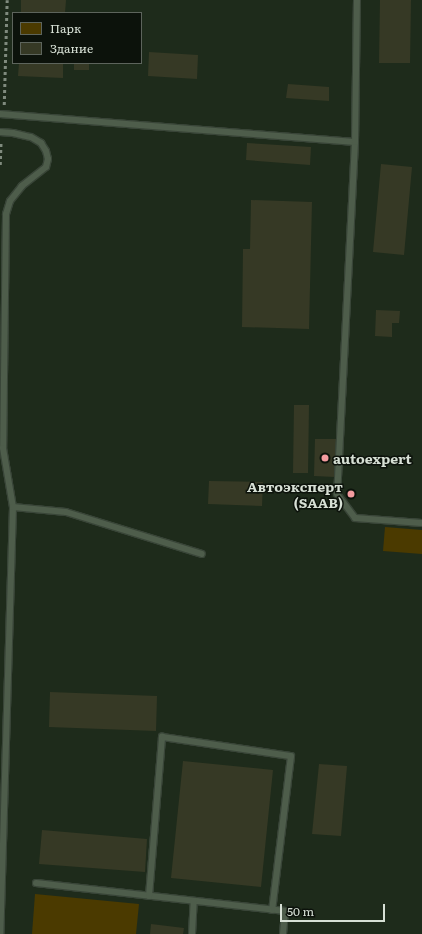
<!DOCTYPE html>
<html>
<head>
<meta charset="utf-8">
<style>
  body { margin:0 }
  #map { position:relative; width:422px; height:934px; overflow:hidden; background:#1e2b1b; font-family:Literata,serif }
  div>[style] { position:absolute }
  .green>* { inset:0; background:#4b3a00 }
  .building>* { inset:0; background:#363925 }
  .path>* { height:2.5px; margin-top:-1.25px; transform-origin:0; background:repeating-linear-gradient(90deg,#808b7e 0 3px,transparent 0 6px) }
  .roads { filter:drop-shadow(1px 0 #394538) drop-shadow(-1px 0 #394538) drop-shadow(0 1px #394538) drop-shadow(0 -1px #394538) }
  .lane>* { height:6px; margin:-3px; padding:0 3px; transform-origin:3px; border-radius:3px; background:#4e5d4b }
  .dots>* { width:11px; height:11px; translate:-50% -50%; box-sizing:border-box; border:2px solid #0c120b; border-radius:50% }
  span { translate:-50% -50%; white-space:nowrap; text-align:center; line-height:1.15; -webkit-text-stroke:3px #0c120b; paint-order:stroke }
  .poi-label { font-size:14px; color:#d7e0d5; font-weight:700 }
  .left { translate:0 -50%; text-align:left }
  .right { translate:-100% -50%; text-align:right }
  .legend { position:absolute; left:12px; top:12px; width:130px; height:52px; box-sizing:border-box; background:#0c120b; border:1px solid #5d645c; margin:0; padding:5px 7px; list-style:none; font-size:12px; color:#d7e0d5 }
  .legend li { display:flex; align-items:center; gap:8px; height:20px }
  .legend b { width:20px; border:1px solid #5d645c }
  .scale { position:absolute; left:280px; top:904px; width:105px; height:18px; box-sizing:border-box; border:2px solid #d7e0d5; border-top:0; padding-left:5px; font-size:12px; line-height:14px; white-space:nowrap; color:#d7e0d5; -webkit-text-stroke:3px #0c120b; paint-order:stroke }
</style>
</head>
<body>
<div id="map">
  <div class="green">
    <i style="clip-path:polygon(385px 527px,422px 530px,422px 554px,383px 551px)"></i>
    <i style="clip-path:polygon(35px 894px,139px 904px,136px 934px,32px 934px)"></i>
  </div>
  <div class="building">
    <i style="clip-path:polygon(21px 0,66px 0,65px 13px,21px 13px)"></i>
    <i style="clip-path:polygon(380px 0,411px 0,410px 63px,379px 63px)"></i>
    <i style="clip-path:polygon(149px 52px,198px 55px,197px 79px,148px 76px)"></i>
    <i style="clip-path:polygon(19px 63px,63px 63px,63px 78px,18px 76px)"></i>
    <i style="clip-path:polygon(74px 63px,89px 63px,89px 70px,74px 70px)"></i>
    <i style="clip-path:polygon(288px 84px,329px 87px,329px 101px,286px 98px)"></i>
    <i style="clip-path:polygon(247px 143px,311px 147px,310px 165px,246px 160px)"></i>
    <i style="clip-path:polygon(381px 164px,412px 167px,404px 255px,373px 252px)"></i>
    <i style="clip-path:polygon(251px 200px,312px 202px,309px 329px,242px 327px,243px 249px,250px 249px)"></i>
    <i style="clip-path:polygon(376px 310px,400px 311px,399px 323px,392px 323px,392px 337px,375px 336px)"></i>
    <i style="clip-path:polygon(294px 405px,309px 405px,308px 473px,293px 473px)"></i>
    <i style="clip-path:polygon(315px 439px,336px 439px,335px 477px,314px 476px)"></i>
    <i style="clip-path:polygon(209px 481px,263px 482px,262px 506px,208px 504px)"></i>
    <i style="clip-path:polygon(50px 692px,157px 696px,156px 731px,49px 727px)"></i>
    <i style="clip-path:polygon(183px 761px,273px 770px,261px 887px,171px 878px)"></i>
    <i style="clip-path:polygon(319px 764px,347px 766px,341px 836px,312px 834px)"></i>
    <i style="clip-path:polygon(42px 830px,147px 839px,145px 872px,39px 864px)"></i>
    <i style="clip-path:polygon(151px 924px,184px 928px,183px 934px,150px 934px)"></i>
  </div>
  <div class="path">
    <i style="left:4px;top:105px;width:105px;rotate:-88.4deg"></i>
    <i style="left:0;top:165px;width:23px;rotate:-88deg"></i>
  </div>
  <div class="roads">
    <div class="lane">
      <i style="left:0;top:114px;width:356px;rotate:4.5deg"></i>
      <i style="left:355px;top:142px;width:352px;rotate:92.9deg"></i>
      <i style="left:337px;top:494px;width:30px;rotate:53deg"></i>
      <i style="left:355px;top:518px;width:67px;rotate:4.3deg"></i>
      <i style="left:0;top:132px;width:13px;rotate:4deg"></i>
      <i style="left:13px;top:133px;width:18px;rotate:13deg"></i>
      <i style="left:31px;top:137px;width:12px;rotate:31deg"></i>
      <i style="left:41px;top:143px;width:9px;rotate:58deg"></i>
      <i style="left:46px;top:151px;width:8px;rotate:76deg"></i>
      <i style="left:48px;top:159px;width:8px;rotate:104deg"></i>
      <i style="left:46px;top:167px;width:31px;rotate:142deg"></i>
      <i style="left:22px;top:186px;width:19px;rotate:129deg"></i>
      <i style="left:10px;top:201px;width:14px;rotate:107deg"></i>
      <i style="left:6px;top:214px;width:234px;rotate:90.7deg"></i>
      <i style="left:3px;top:448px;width:60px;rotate:80.4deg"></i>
      <i style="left:13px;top:507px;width:427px;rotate:91.7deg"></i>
      <i style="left:355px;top:142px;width:142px;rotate:-89.2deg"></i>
      <i style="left:13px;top:507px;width:53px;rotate:5.4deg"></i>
      <i style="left:66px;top:512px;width:142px;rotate:17.2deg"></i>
      <i style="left:36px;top:883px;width:251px;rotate:6.4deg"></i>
      <i style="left:285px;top:911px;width:23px;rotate:95deg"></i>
      <i style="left:149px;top:896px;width:160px;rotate:-85.3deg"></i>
      <i style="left:162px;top:737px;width:130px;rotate:8.4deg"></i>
      <i style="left:291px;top:756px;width:155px;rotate:97deg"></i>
      <i style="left:192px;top:934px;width:33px;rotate:-87deg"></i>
    </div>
  </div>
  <div class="dots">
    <i style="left:325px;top:458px;background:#f49b9f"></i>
    <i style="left:351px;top:494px;background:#f49b9f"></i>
  </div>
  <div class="poi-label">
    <span class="left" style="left:333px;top:458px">autoexpert</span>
    <span class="right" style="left:343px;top:494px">Автоэксперт<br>(SAAB)</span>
  </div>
  <ul class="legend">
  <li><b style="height:11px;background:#4b3a00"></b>Парк</li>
  <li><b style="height:11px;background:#363925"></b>Здание</li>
  </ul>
  <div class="scale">50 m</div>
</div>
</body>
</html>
